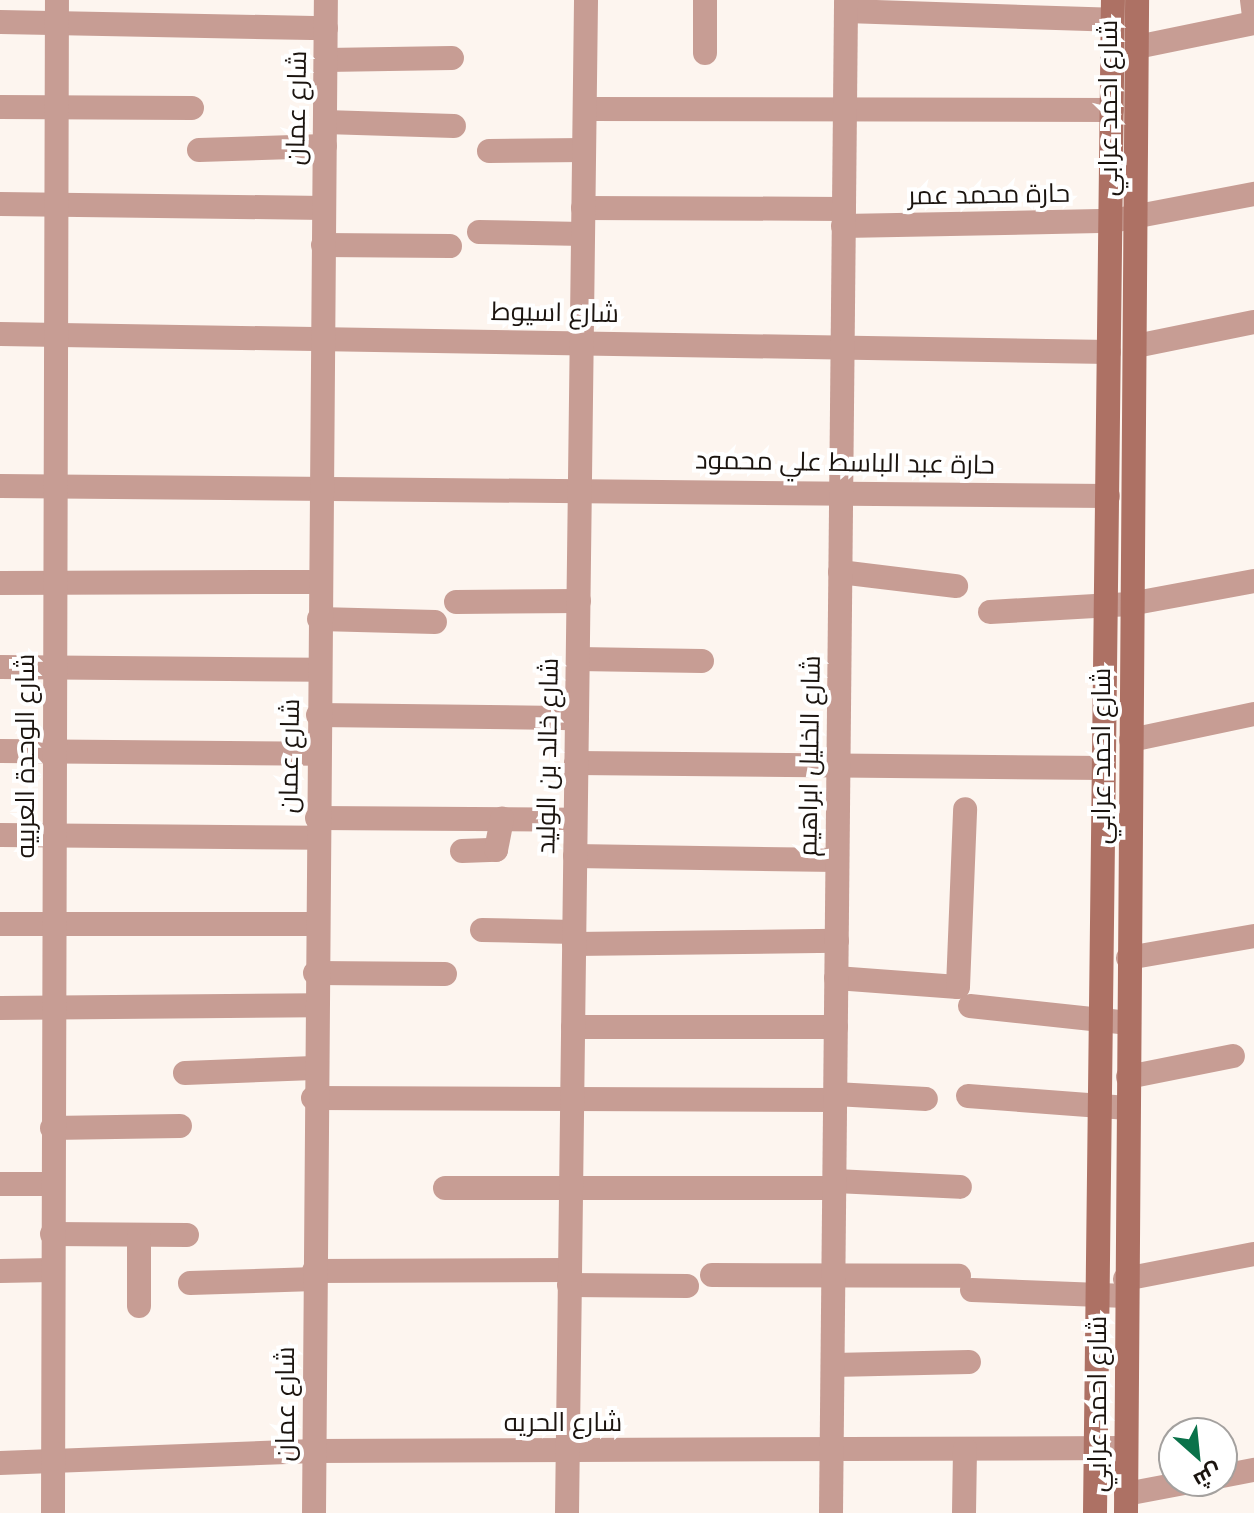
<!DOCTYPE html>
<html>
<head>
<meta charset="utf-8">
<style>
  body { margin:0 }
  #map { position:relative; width:1254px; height:1513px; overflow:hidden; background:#fdf5ef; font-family:Raleway,Cairo,sans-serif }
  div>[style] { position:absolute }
  .street>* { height:24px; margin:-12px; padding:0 12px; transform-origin:12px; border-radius:12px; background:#c79d94 }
  .secondary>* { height:24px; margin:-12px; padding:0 12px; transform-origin:12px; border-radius:12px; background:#ad7164 }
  span { translate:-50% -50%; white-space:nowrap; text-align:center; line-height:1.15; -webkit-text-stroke:8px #fff; paint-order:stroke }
  .street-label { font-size:26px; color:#1b140f }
  .north { position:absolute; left:1158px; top:1417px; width:80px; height:80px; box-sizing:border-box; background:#fff; border:2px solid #a4a19f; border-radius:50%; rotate:153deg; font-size:22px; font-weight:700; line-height:32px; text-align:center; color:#1b140f }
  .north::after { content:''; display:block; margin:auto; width:28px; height:36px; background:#0a724a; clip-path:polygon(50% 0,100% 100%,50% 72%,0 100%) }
</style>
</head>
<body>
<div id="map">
  <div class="street">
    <i style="left:705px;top:0;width:53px;rotate:90deg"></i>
    <i style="left:1252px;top:0;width:17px;rotate:83deg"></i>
    <i style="left:846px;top:11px;width:266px;rotate:1.9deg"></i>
    <i style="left:0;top:22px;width:326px;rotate:1.1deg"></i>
    <i style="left:1137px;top:47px;width:119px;rotate:-11.6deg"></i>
    <i style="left:326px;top:60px;width:126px;rotate:-0.9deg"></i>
    <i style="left:0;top:107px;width:192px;rotate:0.3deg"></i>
    <i style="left:585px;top:109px;width:527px;rotate:0.11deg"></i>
    <i style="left:325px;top:122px;width:129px;rotate:1.8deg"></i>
    <i style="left:199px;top:150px;width:126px;rotate:-1.8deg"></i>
    <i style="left:489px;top:151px;width:95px;rotate:-0.6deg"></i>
    <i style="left:0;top:204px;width:324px;rotate:0.7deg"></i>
    <i style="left:583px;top:208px;width:261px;rotate:0.2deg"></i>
    <i style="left:843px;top:226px;width:269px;rotate:-1.1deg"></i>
    <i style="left:1112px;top:221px;width:145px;rotate:-10.8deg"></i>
    <i style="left:479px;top:232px;width:104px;rotate:1.1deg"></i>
    <i style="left:323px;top:245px;width:127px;rotate:0.5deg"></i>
    <i style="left:0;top:334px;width:1109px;rotate:0.93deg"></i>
    <i style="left:1136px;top:346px;width:120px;rotate:-11.5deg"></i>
    <i style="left:0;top:486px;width:1108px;rotate:0.52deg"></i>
    <i style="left:840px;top:572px;width:117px;rotate:6.9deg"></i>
    <i style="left:0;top:583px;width:319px;rotate:-0.2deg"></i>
    <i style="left:456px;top:602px;width:123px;rotate:-0.5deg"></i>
    <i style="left:990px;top:612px;width:140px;rotate:-3.3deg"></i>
    <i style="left:1130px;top:604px;width:126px;rotate:-10.5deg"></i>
    <i style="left:319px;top:619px;width:116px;rotate:1.5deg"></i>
    <i style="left:578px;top:659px;width:124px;rotate:0.9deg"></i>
    <i style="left:0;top:667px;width:319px;rotate:0.5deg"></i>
    <i style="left:318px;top:715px;width:259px;rotate:0.7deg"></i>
    <i style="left:1131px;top:740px;width:126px;rotate:-11.9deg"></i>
    <i style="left:0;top:751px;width:317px;rotate:0.5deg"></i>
    <i style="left:576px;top:763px;width:528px;rotate:0.54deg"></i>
    <i style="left:317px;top:818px;width:258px;rotate:0.4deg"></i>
    <i style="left:0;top:835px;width:317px;rotate:0.5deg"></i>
    <i style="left:462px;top:851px;width:34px;rotate:-2deg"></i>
    <i style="left:496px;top:850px;width:32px;rotate:-79deg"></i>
    <i style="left:575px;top:856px;width:262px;rotate:0.9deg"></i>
    <i style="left:0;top:924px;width:316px"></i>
    <i style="left:482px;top:930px;width:92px;rotate:1.2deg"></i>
    <i style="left:574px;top:944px;width:263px;rotate:-0.7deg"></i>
    <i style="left:1128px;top:958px;width:128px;rotate:-9.9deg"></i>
    <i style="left:315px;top:973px;width:130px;rotate:0.4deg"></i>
    <i style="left:836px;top:978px;width:122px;rotate:4.2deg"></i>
    <i style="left:958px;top:987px;width:178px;rotate:-87.7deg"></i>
    <i style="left:970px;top:1006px;width:160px;rotate:6.1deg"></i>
    <i style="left:0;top:1008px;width:315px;rotate:-0.5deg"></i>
    <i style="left:573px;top:1027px;width:263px"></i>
    <i style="left:185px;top:1073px;width:129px;rotate:-2.2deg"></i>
    <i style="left:1128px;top:1077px;width:107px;rotate:-11.3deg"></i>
    <i style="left:835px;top:1094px;width:91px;rotate:3.1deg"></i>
    <i style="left:968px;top:1096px;width:160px;rotate:4.3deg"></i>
    <i style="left:313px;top:1098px;width:522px;rotate:0.22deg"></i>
    <i style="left:52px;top:1128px;width:128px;rotate:-0.9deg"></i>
    <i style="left:835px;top:1181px;width:125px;rotate:2.7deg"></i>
    <i style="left:0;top:1184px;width:52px"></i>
    <i style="left:445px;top:1188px;width:389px"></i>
    <i style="left:52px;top:1234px;width:135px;rotate:0.4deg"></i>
    <i style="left:0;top:1271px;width:52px;rotate:-1.1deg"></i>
    <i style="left:314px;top:1271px;width:255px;rotate:-0.2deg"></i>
    <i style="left:712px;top:1275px;width:247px;rotate:0.2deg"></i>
    <i style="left:1125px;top:1279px;width:131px;rotate:-11deg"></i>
    <i style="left:190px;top:1283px;width:125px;rotate:-1.8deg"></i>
    <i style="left:569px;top:1285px;width:118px;rotate:0.5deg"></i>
    <i style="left:972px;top:1290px;width:154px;rotate:2.2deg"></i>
    <i style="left:139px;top:1306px;width:71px;rotate:-90deg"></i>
    <i style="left:833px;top:1365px;width:136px;rotate:-1.3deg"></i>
    <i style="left:0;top:1463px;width:314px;rotate:-2.2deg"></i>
    <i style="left:314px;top:1451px;width:811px;rotate:-0.21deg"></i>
    <i style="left:1222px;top:1476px;width:33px;rotate:-11deg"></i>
    <i style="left:1126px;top:1494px;width:70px;rotate:-10.7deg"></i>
    <i style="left:53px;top:1513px;width:1513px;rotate:-89.85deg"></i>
    <i style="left:314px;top:1513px;width:1513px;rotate:-89.55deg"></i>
    <i style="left:567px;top:1513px;width:1513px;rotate:-89.28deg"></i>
    <i style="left:831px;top:1513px;width:1513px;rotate:-89.43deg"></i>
    <i style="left:964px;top:1513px;width:64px;rotate:-89.1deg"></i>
  </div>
  <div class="secondary">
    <i style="left:1095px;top:1513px;width:1513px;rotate:-89.32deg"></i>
    <i style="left:1126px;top:1513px;width:1513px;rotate:-89.58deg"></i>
  </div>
  <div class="street-label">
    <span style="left:297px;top:108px;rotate:-89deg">شارع عمان</span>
    <span style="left:1109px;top:108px;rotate:-90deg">شارع احمد عرابي</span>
    <span style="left:989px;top:195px;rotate:-1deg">حارة محمد عمر</span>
    <span style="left:555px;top:313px;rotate:1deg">شارع اسيوط</span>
    <span style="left:845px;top:463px;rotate:1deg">حارة عبد الباسط علي محمود</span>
    <span style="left:26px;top:756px;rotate:-90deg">شارع الوحدة العربيه</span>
    <span style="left:290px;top:756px;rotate:-89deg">شارع عمان</span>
    <span style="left:548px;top:756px;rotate:-89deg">شارع خالد بن الوليد</span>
    <span style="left:810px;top:756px;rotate:-89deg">شارع الخليل ابراهيم</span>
    <span style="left:1102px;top:756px;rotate:-90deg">شارع احمد عرابي</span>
    <span style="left:286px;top:1404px;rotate:-90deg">شارع عمان</span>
    <span style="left:1098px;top:1404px;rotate:-90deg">شارع احمد عرابي</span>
    <span style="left:563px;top:1423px">شارع الحريه</span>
  </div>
  <div class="north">ش</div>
</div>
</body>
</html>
